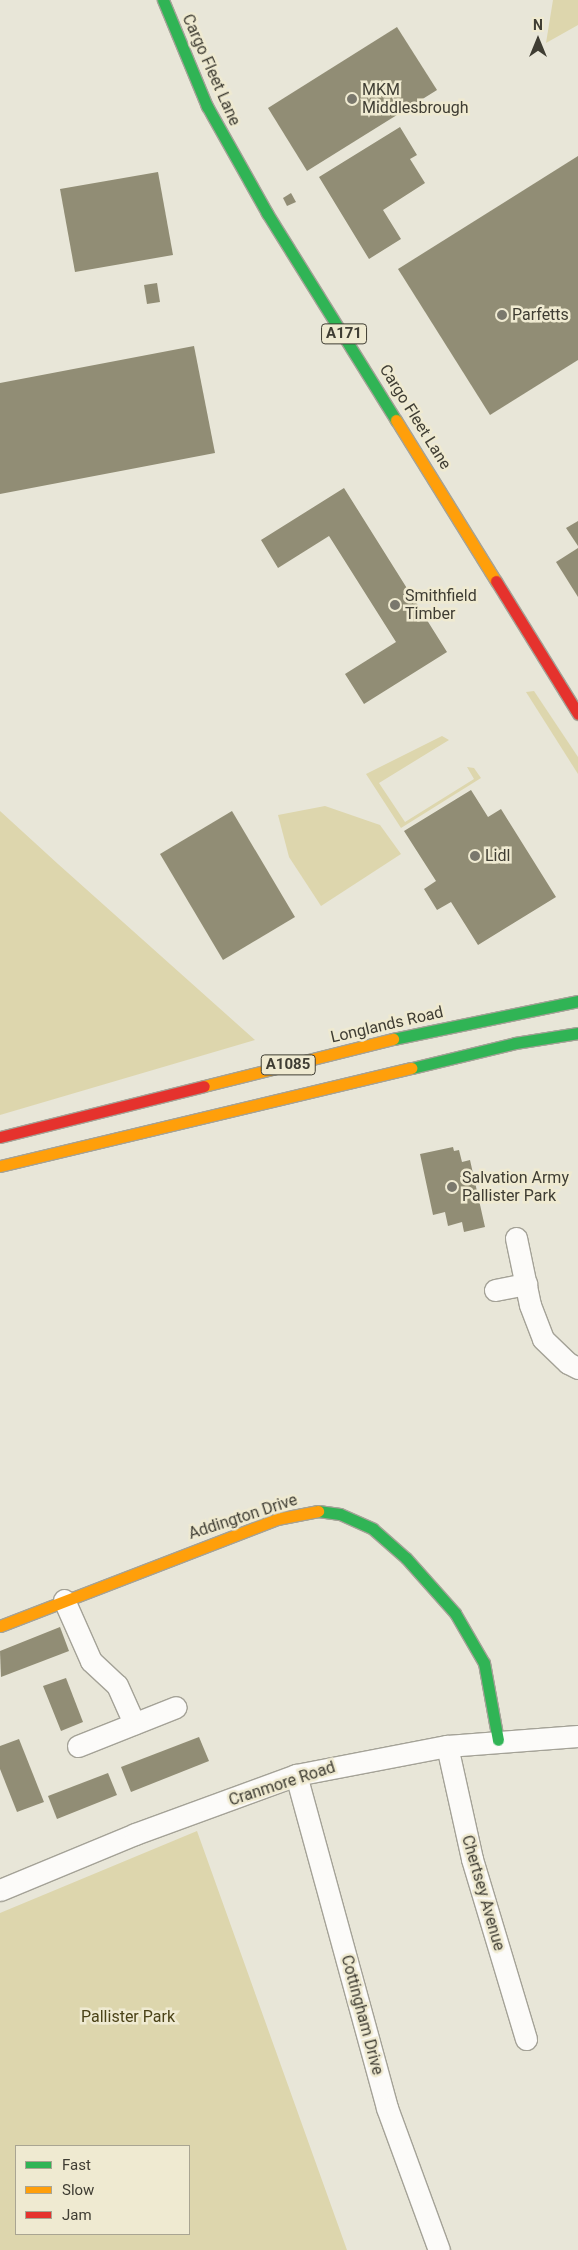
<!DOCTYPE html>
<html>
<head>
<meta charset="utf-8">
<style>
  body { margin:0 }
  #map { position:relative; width:578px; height:2250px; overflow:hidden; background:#e8e6d8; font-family:Roboto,sans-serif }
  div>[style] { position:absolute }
  .green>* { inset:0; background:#ddd6ad }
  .building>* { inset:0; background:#918d75 }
  .roads { filter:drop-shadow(1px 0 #a4a297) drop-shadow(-1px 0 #a4a297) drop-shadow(0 1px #a4a297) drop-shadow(0 -1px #a4a297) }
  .street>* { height:21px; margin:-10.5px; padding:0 10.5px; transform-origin:10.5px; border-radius:10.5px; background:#fcfbf9 }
  .fast>* { height:11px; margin:-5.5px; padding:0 5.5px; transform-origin:5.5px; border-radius:5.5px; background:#30b455 }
  .slow>* { height:11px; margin:-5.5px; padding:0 5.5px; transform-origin:5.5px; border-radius:5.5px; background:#ff9f0a }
  .jam>* { height:11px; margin:-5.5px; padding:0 5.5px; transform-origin:5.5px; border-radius:5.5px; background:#e5322d }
  .dots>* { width:14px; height:14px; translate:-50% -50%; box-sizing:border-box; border:2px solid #efead1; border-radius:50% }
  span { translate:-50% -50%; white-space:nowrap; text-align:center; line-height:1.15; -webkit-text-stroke:5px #efead1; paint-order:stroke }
  .shield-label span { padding:1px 4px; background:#efead1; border:1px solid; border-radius:4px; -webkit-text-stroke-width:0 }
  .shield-label { font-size:15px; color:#3f3d33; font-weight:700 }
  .street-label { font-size:16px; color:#3f3d33 }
  .poi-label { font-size:16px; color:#3f3d33 }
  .left { translate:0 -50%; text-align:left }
  .park-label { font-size:16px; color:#4b4318 }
  .legend { position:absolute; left:15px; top:2145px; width:175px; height:90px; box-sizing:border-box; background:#efead1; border:1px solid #a9a592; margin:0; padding:6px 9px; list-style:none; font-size:15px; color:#3f3d33 }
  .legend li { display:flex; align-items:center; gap:10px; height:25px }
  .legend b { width:25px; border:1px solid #a9a592 }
  .north { position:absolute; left:513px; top:15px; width:50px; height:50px; -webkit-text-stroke:4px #efead1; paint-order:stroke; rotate:0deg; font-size:14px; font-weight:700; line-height:20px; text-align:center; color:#3f3d33 }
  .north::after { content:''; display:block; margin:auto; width:18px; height:22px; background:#3f3d33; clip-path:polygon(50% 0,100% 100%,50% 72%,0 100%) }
</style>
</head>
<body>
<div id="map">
  <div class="green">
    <i style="clip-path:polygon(553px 0,578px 0,578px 25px,546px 43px)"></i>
    <i style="clip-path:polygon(534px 691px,578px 757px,578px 774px,526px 692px)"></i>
    <i style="clip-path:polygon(442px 736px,449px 740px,379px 783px,405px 822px,474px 779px,467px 767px,474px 768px,481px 778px,401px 828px,366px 774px)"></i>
    <i style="clip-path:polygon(325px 806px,380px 825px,401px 854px,321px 906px,289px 857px,278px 815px)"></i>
    <i style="clip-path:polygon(0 811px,58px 864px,255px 1040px,0 1115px)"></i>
    <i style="clip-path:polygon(evenodd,197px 1831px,347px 2250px,0 2250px,0 1913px,197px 1831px,16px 2146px,189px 2146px,189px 2234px,16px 2234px,16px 2146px)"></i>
  </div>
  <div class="building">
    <i style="clip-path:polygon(397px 27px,437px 90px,307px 171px,268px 108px)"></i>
    <i style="clip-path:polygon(400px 127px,417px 155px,410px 159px,425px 183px,383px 210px,401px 239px,369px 259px,319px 177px)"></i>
    <i style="clip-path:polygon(578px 156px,578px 360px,490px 415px,398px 269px)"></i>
    <i style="clip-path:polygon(158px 172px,173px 255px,75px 272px,60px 189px)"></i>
    <i style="clip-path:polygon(291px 193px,296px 202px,287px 206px,283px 198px)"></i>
    <i style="clip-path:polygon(157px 283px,160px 302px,147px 304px,144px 285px)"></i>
    <i style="clip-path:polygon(194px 346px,215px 453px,0 494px,0 383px)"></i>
    <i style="clip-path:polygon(344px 488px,447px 652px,364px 704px,345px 674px,396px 642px,329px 536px,278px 568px,261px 540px)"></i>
    <i style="clip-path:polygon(578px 521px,578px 546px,566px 528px)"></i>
    <i style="clip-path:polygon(578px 548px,578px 597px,556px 562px)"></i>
    <i style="clip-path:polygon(471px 790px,488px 817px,501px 809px,556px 897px,478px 945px,451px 902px,437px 910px,424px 889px,436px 881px,404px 831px)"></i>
    <i style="clip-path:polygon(232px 811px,295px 917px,223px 960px,160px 854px)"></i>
    <i style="clip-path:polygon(453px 1147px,454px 1151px,459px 1150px,462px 1162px,470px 1160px,485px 1227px,464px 1232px,462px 1222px,448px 1226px,445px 1212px,433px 1215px,420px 1154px)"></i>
    <i style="clip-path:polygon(60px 1627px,69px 1651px,1px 1677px,0 1651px)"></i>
    <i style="clip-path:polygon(66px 1678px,83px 1722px,61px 1731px,43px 1686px)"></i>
    <i style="clip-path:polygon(199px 1737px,209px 1761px,131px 1792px,121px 1767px)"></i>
    <i style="clip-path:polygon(19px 1739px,44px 1802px,17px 1812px,0 1769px,0 1746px)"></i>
    <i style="clip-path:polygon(108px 1773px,117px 1795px,57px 1819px,48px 1796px)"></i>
  </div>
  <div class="roads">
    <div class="street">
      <i style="left:516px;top:1238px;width:68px;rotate:78.2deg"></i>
      <i style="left:530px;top:1305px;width:36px;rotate:69deg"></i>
      <i style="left:543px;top:1339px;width:35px;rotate:44deg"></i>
      <i style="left:568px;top:1363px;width:11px;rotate:27deg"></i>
      <i style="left:495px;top:1290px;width:32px;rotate:-11deg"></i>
      <i style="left:64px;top:1600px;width:67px;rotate:66.1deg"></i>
      <i style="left:91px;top:1661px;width:35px;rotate:43deg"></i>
      <i style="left:117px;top:1685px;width:42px;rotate:65.9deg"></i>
      <i style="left:78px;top:1746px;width:105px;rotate:-21.7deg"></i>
      <i style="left:447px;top:1746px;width:116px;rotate:77.5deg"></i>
      <i style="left:472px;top:1859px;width:188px;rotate:73.3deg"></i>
      <i style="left:296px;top:1775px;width:345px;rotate:74.7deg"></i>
      <i style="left:387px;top:2108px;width:151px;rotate:69.9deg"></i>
      <i style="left:0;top:1890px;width:146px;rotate:-22.5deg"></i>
      <i style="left:135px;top:1834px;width:171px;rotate:-20.1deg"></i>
      <i style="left:296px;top:1775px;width:154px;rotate:-10.9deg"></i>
      <i style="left:447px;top:1746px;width:131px;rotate:-4.4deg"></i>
    </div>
    <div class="fast">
      <i style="left:163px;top:0;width:115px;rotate:67.5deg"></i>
      <i style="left:207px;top:106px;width:123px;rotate:60.7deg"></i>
      <i style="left:267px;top:213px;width:244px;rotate:58.1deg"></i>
      <i style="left:393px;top:1039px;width:189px;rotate:-11.6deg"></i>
      <i style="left:412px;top:1068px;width:106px;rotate:-13.6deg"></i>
      <i style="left:515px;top:1043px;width:64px;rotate:-9deg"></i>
      <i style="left:318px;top:1511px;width:22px;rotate:8deg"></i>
      <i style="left:340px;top:1514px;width:36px;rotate:24deg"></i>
      <i style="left:373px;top:1529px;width:44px;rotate:41.3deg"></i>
      <i style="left:406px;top:1558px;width:74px;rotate:48.3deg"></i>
      <i style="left:455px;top:1613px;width:58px;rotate:59.9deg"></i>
      <i style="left:484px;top:1663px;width:78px;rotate:79.7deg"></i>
    </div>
    <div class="slow">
      <i style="left:396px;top:420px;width:190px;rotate:58.2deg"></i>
      <i style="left:204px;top:1086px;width:195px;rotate:-14deg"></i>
      <i style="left:0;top:1166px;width:423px;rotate:-13.4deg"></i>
      <i style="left:0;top:1626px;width:297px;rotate:-21.1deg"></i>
      <i style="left:277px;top:1519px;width:42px;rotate:-11deg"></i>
    </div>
    <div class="jam">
      <i style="left:496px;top:581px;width:156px;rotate:58.3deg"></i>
      <i style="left:0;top:1137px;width:210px;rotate:-14deg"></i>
    </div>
  </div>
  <div class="dots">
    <i style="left:352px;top:99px;background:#7a786d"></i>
    <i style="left:502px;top:315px;background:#7a786d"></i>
    <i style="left:395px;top:605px;background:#7a786d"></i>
    <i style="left:475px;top:856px;background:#7a786d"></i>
    <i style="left:452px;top:1187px;background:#7a786d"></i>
  </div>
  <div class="shield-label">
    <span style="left:344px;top:334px">A171</span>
    <span style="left:288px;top:1065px">A1085</span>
  </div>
  <div class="street-label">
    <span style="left:211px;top:70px;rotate:66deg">Cargo Fleet Lane</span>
    <span style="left:415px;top:417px;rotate:58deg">Cargo Fleet Lane</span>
    <span style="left:387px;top:1025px;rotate:-13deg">Longlands Road</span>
    <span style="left:243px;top:1517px;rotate:-18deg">Addington Drive</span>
    <span style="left:282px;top:1784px;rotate:-18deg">Cranmore Road</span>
    <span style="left:483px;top:1893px;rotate:74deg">Chertsey Avenue</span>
    <span style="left:362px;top:2015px;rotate:75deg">Cottingham Drive</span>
  </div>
  <div class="poi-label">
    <span class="left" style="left:362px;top:99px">MKM<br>Middlesbrough</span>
    <span class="left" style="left:512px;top:315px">Parfetts</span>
    <span class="left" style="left:405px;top:605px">Smithfield<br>Timber</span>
    <span class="left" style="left:485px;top:856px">Lidl</span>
    <span class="left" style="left:462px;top:1187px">Salvation Army<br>Pallister Park</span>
  </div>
  <div class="park-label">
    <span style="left:128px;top:2017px">Pallister Park</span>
  </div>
  <ul class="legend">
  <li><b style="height:6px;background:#30b455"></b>Fast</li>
  <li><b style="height:6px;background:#ff9f0a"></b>Slow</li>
  <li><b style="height:6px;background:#e5322d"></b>Jam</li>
  </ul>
  <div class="north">N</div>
</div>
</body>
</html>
